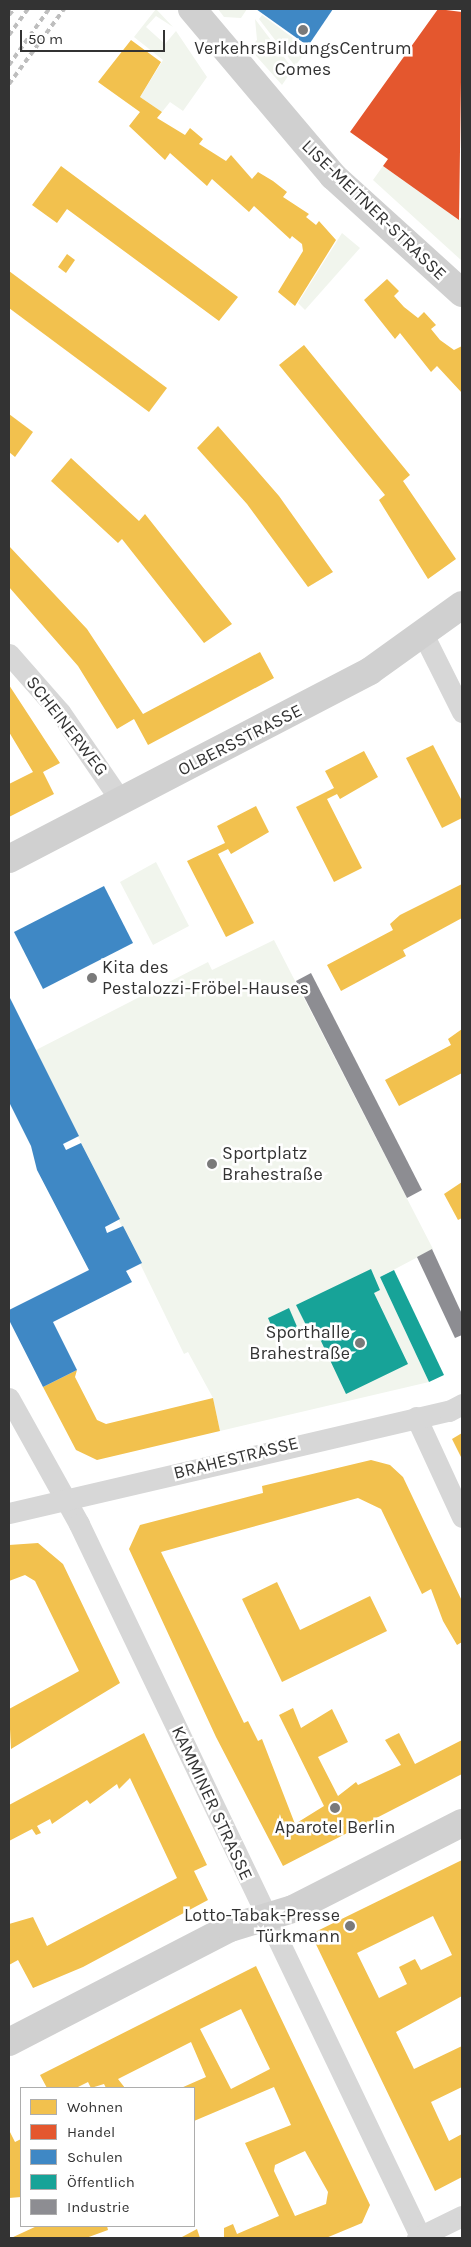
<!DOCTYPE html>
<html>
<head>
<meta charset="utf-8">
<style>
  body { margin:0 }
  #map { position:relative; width:471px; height:2247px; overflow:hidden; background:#fff; font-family:Karla,sans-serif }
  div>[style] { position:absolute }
  .green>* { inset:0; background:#f1f5ed }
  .homes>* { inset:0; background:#f2c14e }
  .shops>* { inset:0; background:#e4572e }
  .schools>* { inset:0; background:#3f88c5 }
  .public>* { inset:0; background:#17a398 }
  .industry>* { inset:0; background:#8d8d92 }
  .street>* { height:21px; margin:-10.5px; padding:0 10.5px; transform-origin:10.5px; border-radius:10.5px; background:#d7d7d7 }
  .secondary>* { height:28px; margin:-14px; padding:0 14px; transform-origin:14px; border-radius:14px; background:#d0d0d0 }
  .rail>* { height:4px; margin-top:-2px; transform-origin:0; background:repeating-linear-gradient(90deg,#bebebe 0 5px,transparent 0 9px) }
  .dots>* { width:14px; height:14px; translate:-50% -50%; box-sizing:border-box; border:2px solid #fff; border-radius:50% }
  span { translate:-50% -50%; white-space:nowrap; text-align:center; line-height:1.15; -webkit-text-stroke:5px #fff; paint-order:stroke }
  .poi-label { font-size:18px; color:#333 }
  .left { translate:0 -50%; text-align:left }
  .right { translate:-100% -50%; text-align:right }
  .street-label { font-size:18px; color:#333 }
  .frame { position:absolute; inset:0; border:10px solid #333; pointer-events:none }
  .legend { position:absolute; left:20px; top:2087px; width:175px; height:140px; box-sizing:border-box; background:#fff; border:1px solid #adadad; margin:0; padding:6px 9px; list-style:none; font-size:15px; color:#333 }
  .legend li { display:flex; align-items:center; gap:10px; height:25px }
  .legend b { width:25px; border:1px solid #adadad }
  .scale { position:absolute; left:20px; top:30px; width:145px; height:22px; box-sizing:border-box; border:2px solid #333; border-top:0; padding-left:6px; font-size:15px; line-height:18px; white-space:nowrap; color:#333; -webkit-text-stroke:4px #fff; paint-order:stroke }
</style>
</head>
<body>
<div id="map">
  <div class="green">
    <i style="clip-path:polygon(156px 9px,173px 27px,156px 16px,146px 27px,165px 44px,176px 31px,207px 77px,183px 111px,170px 102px,162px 112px,140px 97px,163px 60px,134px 37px)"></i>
    <i style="clip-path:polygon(218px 9px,217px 9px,247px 9px,241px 18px,224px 17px)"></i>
    <i style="clip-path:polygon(262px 15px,308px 49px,295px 66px,259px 19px)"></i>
    <i style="clip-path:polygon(255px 19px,293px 69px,282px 85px,250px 49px,257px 40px)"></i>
    <i style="clip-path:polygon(383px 166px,459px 220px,462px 216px,462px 261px,373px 180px)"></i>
    <i style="clip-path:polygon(342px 233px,360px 248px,305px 310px,298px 303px)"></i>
    <i style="clip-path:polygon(156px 862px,189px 926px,153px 945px,120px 882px)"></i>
    <i style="clip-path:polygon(274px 940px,433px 1249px,380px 1277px,429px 1382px,220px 1431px,213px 1398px,188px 1352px,184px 1354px,36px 1050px,208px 962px,212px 970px)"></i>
  </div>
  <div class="homes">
    <i style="clip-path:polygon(131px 40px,161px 62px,140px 97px,162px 112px,157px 118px,185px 135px,190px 128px,203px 139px,199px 144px,226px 161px,231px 155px,252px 179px,258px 172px,273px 181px,287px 192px,283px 197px,309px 214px,306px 217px,316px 225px,319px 221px,336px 240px,295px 306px,278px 292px,303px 251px,302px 244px,292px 236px,290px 239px,254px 206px,249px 212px,212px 179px,207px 186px,170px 153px,165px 160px,129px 126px,140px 112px,98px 82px)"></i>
    <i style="clip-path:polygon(61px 166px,238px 297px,219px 321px,67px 209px,57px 223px,32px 205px)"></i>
    <i style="clip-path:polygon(67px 254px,75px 260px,66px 273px,58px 267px)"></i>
    <i style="clip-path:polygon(9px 271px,167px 388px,149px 412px,9px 308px)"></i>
    <i style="clip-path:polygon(387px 279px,399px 291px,394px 296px,404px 307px,418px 318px,424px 312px,436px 325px,431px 329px,440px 340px,454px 350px,462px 346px,462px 393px,437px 366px,431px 372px,400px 333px,395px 339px,364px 300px)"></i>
    <i style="clip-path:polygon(304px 345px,410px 475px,403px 481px,456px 559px,428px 579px,379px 500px,385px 495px,279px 365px)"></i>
    <i style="clip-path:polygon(9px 414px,33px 432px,15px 457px,9px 452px)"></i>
    <i style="clip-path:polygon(218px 426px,279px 496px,333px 572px,308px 587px,247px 504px,197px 448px)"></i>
    <i style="clip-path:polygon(71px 458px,139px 521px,145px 514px,232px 624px,204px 643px,122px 539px,118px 543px,51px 481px)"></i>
    <i style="clip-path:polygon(9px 546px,87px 629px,143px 714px,260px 652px,274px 678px,148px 745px,134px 719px,117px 729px,78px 666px,9px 587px)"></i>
    <i style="clip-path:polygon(9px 685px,60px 763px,43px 772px,54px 794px,9px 817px,9px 784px,33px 772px,9px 732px)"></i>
    <i style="clip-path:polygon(433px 745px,462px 801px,462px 818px,442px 828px,406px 758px)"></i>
    <i style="clip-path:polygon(364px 751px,378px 777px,340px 799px,337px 794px,327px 799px,362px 868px,334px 882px,296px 807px,334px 788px,325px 771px)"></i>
    <i style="clip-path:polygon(256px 806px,269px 832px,231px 854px,228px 849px,218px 854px,254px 923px,226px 937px,187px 861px,225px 843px,217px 826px)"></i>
    <i style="clip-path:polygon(462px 884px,462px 918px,403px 950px,406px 956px,341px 991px,327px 965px,393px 930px,390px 924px,400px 915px)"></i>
    <i style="clip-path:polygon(462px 1029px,462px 1073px,399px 1106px,385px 1080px,451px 1045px,448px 1039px)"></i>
    <i style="clip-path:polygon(462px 1182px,462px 1218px,458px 1220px,444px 1194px)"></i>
    <i style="clip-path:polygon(77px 1370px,75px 1377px,97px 1420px,106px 1424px,213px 1398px,220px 1431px,97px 1460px,76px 1450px,43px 1387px)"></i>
    <i style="clip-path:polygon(462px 1433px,462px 1459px,452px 1439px)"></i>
    <i style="clip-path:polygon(371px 1460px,390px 1465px,403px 1477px,462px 1601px,462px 1642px,457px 1645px,443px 1621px,431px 1589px,422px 1594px,381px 1509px,358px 1498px,161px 1552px,244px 1723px,248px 1721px,258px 1741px,262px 1739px,295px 1824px,324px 1806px,279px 1715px,293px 1708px,301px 1728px,332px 1709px,348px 1742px,318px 1757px,338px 1796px,356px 1782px,358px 1785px,401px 1765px,385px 1740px,399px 1733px,415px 1764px,462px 1740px,462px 1774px,283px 1866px,216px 1737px,129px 1549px,140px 1525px,263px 1493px,262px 1486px)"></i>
    <i style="clip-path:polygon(38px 1543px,63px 1564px,120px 1683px,11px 1749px,9px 1709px,79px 1671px,35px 1581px,25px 1575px,9px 1581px,9px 1545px)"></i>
    <i style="clip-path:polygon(277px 1582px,300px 1630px,370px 1596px,387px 1631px,282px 1682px,242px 1599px)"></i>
    <i style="clip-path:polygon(144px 1733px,207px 1865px,194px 1871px,208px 1900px,83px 1967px,33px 1988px,18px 1960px,9px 1965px,9px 1924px,33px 1917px,47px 1946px,177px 1878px,130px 1778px,119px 1789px,117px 1784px,90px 1804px,87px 1800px,52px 1824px,50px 1819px,37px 1826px,41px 1833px,36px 1835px,32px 1829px,9px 1841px,9px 1805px)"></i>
    <i style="clip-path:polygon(evenodd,462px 1860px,462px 1996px,396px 2032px,414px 2069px,462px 2046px,462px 2087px,431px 2102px,449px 2141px,462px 2134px,462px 2177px,435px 2191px,311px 1934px,462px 1860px,433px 1916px,452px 1955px,421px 1970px,415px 1959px,399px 1967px,407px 1984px,379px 1998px,357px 1953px,433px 1916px)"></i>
    <i style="clip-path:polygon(evenodd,256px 1966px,370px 2205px,362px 2223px,326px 2238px,224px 2238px,224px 2228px,233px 2224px,237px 2234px,279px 2216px,245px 2143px,291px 2125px,274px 2087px,194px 2121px,194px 2088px,181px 2088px,206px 2077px,191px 2042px,118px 2079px,125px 2088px,106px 2088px,104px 2084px,91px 2088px,88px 2082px,76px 2088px,47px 2088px,40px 2075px,256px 1966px,241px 2009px,270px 2069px,231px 2089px,200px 2029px,241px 2009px,256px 1966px,305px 2151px,328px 2192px,326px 2204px,295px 2216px,274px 2171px,275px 2165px,305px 2151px)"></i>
    <i style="clip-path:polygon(9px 2130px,15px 2142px,21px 2139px,21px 2197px,9px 2198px)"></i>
    <i style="clip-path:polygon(37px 2226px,107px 2226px,108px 2230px,86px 2238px,11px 2238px)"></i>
    <i style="clip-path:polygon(197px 2229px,200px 2238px,183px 2238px,182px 2237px)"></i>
  </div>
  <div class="shops">
    <i style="clip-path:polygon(438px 9px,462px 12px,459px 220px,383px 166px,388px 159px,350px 132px)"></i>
  </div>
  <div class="schools">
    <i style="clip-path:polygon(256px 9px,333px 9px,308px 46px)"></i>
    <i style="clip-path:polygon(104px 886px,133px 943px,43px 989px,14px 932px)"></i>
    <i style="clip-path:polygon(9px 996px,79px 1136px,63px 1144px,66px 1150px,81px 1143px,120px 1219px,105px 1227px,107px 1233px,123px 1226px,142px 1263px,126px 1271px,132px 1282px,53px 1322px,77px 1370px,43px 1387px,9px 1320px,9px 1310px,89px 1270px,37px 1170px,31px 1146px,9px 1102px)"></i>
  </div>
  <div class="public">
    <i style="clip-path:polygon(371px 1269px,380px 1290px,374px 1293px,408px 1364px,346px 1394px,312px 1322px,306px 1325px,296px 1305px)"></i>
    <i style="clip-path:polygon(394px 1270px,444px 1375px,429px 1382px,380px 1277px)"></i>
    <i style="clip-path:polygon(289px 1308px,298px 1329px,277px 1339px,268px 1318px)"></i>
  </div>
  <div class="industry">
    <i style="clip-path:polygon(311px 973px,422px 1190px,407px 1198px,296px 981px)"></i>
    <i style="clip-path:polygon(432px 1249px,462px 1314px,462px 1335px,455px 1338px,417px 1257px)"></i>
  </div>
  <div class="street">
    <i style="left:424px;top:636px;width:85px;rotate:63.4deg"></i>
    <i style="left:9px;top:654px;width:77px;rotate:48.7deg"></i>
    <i style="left:60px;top:712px;width:108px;rotate:55.6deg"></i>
    <i style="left:9px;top:1398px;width:144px;rotate:60.9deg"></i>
    <i style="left:79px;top:1524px;width:792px;rotate:64.41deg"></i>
    <i style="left:416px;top:1417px;width:110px;rotate:65.3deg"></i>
    <i style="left:9px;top:1513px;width:452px;rotate:-13.1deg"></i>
    <i style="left:449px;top:1411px;width:15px;rotate:-28deg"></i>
    <i style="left:417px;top:2238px;width:50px;rotate:-26.1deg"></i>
  </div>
  <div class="secondary">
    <i style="left:192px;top:9px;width:219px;rotate:49.8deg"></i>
    <i style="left:333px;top:176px;width:174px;rotate:42.2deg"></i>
    <i style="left:9px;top:859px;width:407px;rotate:-27.5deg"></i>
    <i style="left:370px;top:671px;width:113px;rotate:-35.7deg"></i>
    <i style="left:9px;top:2042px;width:249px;rotate:-27.3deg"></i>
    <i style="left:230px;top:1928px;width:66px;rotate:-16.8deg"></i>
    <i style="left:293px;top:1909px;width:190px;rotate:-27deg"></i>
  </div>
  <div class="rail">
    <i style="left:9px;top:15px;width:8px;rotate:-50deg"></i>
    <i style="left:9px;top:35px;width:32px;rotate:-54deg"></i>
    <i style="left:9px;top:65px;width:69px;rotate:-54.5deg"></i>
    <i style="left:9px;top:84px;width:93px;rotate:-53.7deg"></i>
  </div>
  <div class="dots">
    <i style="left:303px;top:30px;background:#7a7a7a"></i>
    <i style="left:92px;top:978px;background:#7a7a7a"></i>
    <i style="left:212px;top:1164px;background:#7a7a7a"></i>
    <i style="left:360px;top:1343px;background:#7a7a7a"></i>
    <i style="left:335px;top:1808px;background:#7a7a7a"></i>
    <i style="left:350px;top:1926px;background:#7a7a7a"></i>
  </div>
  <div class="poi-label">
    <span style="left:303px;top:59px">VerkehrsBildungsCentrum<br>Comes</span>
    <span class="left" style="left:102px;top:978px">Kita des<br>Pestalozzi-Fröbel-Hauses</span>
    <span class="left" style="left:222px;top:1164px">Sportplatz<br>Brahestraße</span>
    <span class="right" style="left:350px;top:1343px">Sporthalle<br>Brahestraße</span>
    <span style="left:335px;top:1827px">Aparotel Berlin</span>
    <span class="right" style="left:340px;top:1926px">Lotto-Tabak-Presse<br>Türkmann</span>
  </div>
  <div class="street-label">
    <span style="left:374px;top:210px;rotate:44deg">LISE-MEITNER-STRASSE</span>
    <span style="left:67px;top:726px;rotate:52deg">SCHEINERWEG</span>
    <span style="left:240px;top:740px;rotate:-27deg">OLBERSSTRASSE</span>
    <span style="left:236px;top:1458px;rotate:-14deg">BRAHESTRASSE</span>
    <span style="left:212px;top:1803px;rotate:65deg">KAMMINER STRASSE</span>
  </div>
  <div class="frame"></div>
  <ul class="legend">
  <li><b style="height:14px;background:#f2c14e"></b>Wohnen</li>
  <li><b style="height:14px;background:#e4572e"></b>Handel</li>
  <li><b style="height:14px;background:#3f88c5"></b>Schulen</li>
  <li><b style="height:14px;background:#17a398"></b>Öffentlich</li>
  <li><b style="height:14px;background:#8d8d92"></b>Industrie</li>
  </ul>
  <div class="scale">50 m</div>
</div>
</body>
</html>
